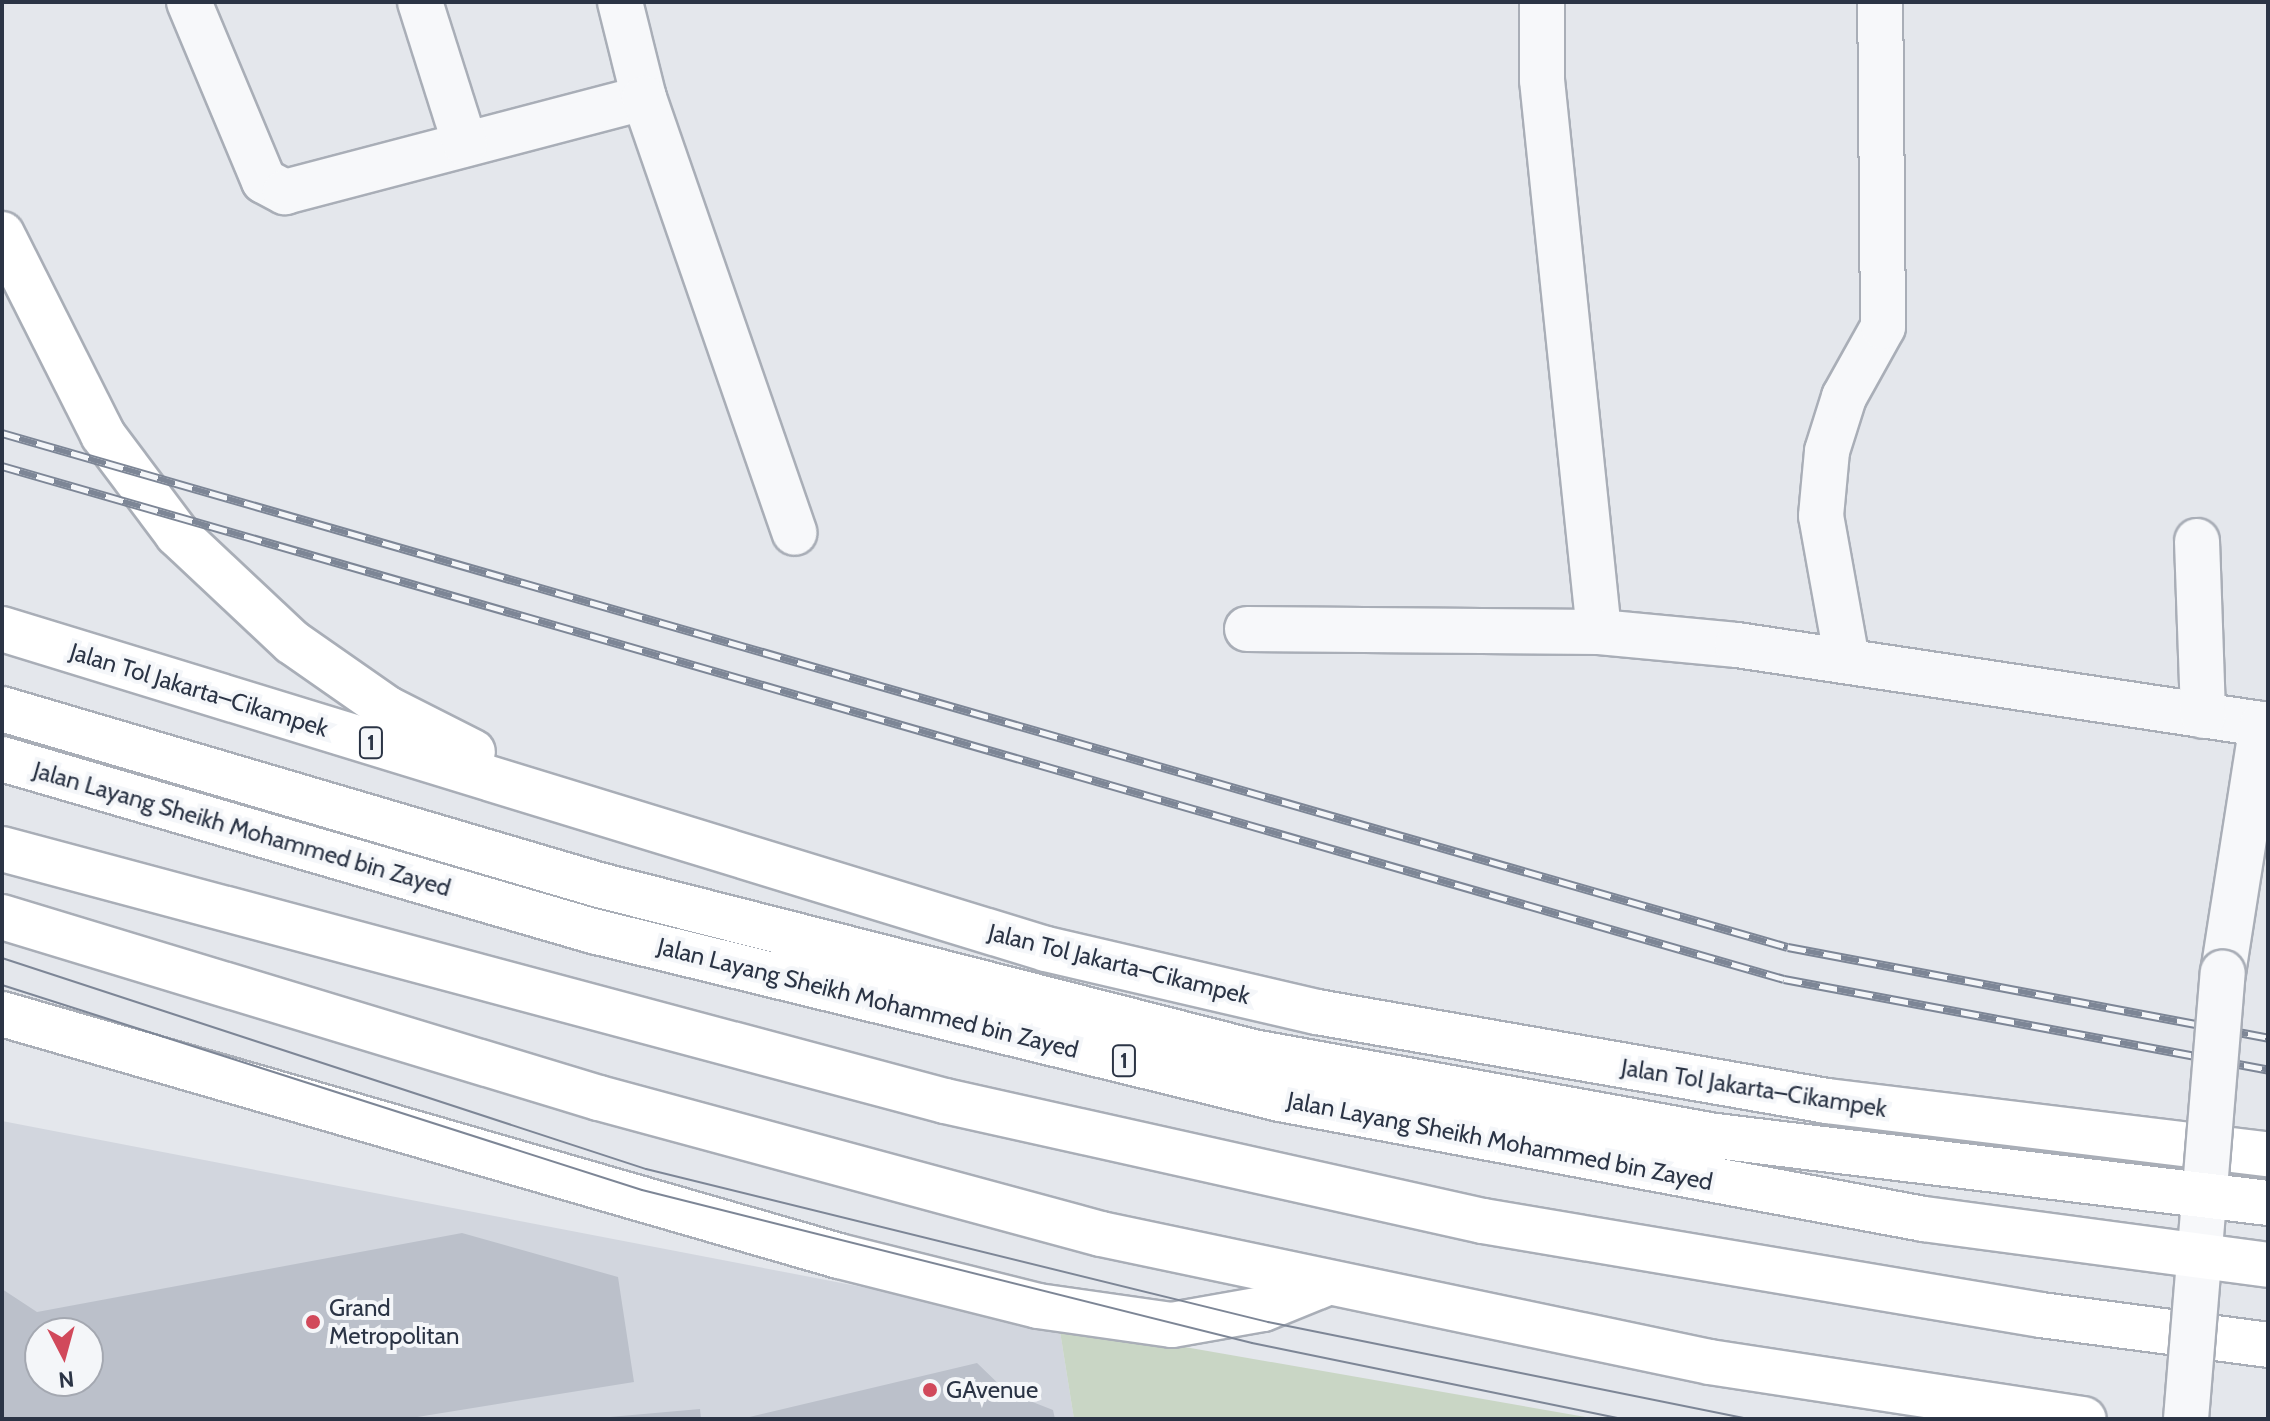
<!DOCTYPE html>
<html>
<head>
<meta charset="utf-8">
<style>
  body { margin:0 }
  #map { position:relative; width:2270px; height:1421px; overflow:hidden; background:#e4e7ec; font-family:Cabin,sans-serif }
  div>[style] { position:absolute }
  .built>* { inset:0; background:#d2d6de }
  .green>* { inset:0; background:#c9d6c5 }
  .building>* { inset:0; background:#bbc0ca }
  .roads { filter:drop-shadow(2px 0 #a9aeb7) drop-shadow(-2px 0 #a9aeb7) drop-shadow(0 2px #a9aeb7) drop-shadow(0 -2px #a9aeb7) }
  .minor>* { height:44px; margin:-22px; padding:0 22px; transform-origin:22px; border-radius:22px; background:#f7f8fa }
  .highway>* { height:44px; margin:-22px; padding:0 22px; transform-origin:22px; border-radius:22px; background:#fff }
  .tram>* { height:2px; margin:-1px; padding:0 1px; transform-origin:1px; border-radius:1px; background:#7d8696 }
  .rail>* { height:9px; margin-top:-4.5px; transform-origin:0; background:repeating-linear-gradient(90deg,#f4f6f9 0 18px,#7d8696 0 36px); box-sizing:border-box; border-block:2px solid #7d8696 }
  .bridges { filter:drop-shadow(2px 0 #a9aeb7) drop-shadow(-2px 0 #a9aeb7) drop-shadow(0 2px #a9aeb7) drop-shadow(0 -2px #a9aeb7) }
  .minor-bridge>* { height:44px; margin:-22px; padding:0 22px; transform-origin:22px; border-radius:22px; background:#f7f8fa }
  .highway-bridge>* { height:44px; margin:-22px; padding:0 22px; transform-origin:22px; border-radius:22px; background:#fff }
  .dots>* { width:22px; height:22px; translate:-50% -50%; box-sizing:border-box; border:4px solid #f4f6f9; border-radius:50% }
  span { translate:-50% -50%; white-space:nowrap; text-align:center; line-height:1.15; -webkit-text-stroke:8px #f4f6f9; paint-order:stroke }
  .shield-label span { padding:2px 6px; background:#f4f6f9; border:2px solid; border-radius:6px; -webkit-text-stroke-width:0 }
  .shield-label { font-size:22px; color:#2b3445; font-weight:700 }
  .street-label { font-size:24px; color:#2b3445 }
  .poi-label { font-size:24px; color:#2b3445 }
  .left { translate:0 -50%; text-align:left }
  .frame { position:absolute; inset:0; border:4px solid #2b3445; pointer-events:none }
  .north { position:absolute; left:24px; top:1317px; width:80px; height:80px; box-sizing:border-box; background:#f4f6f9; border:2px solid #a4a8b1; border-radius:50%; rotate:174deg; font-size:22px; font-weight:700; line-height:32px; text-align:center; color:#2b3445 }
  .north::after { content:''; display:block; margin:auto; width:28px; height:36px; background:#d1495b; clip-path:polygon(50% 0,100% 100%,50% 72%,0 100%) }
</style>
</head>
<body>
<div id="map">
  <div class="built">
    <i style="clip-path:polygon(evenodd,2px 1121px,1059px 1325px,1074px 1419px,2px 1419px,2px 1121px,40px 1333px,88px 1333px,88px 1381px,40px 1381px,40px 1333px)"></i>
  </div>
  <div class="green">
    <i style="clip-path:polygon(1059px 1325px,1597px 1419px,1074px 1419px)"></i>
  </div>
  <div class="building">
    <i style="clip-path:polygon(evenodd,462px 1233px,618px 1277px,634px 1382px,405px 1419px,2px 1419px,2px 1289px,37px 1312px,462px 1233px,40px 1333px,88px 1333px,88px 1381px,40px 1381px,40px 1333px)"></i>
    <i style="clip-path:polygon(977px 1363px,1007px 1392px,1053px 1410px,1055px 1419px,741px 1419px)"></i>
    <i style="clip-path:polygon(700px 1409px,701px 1419px,610px 1419px,610px 1417px)"></i>
  </div>
  <div class="roads">
    <div class="minor">
      <i style="left:189px;top:2px;width:194px;rotate:67.3deg"></i>
      <i style="left:264px;top:181px;width:24px;rotate:28deg"></i>
      <i style="left:285px;top:192px;width:371px;rotate:-14.7deg"></i>
      <i style="left:420px;top:2px;width:149px;rotate:72.4deg"></i>
      <i style="left:620px;top:2px;width:99px;rotate:76deg"></i>
      <i style="left:644px;top:98px;width:460px;rotate:70.9deg"></i>
      <i style="left:1542px;top:2px;width:78px;rotate:90deg"></i>
      <i style="left:1542px;top:80px;width:555px;rotate:84.1deg"></i>
      <i style="left:1599px;top:632px;width:139px;rotate:5.4deg"></i>
      <i style="left:1737px;top:645px;width:537px;rotate:8.57deg"></i>
      <i style="left:2197px;top:541px;width:175px;rotate:88deg"></i>
      <i style="left:1247px;top:629px;width:352px;rotate:0.5deg"></i>
      <i style="left:1847px;top:660px;width:146px;rotate:-100.2deg"></i>
      <i style="left:1821px;top:516px;width:65px;rotate:-84.7deg"></i>
      <i style="left:1827px;top:451px;width:57px;rotate:-72.5deg"></i>
      <i style="left:1844px;top:397px;width:80px;rotate:-60.9deg"></i>
      <i style="left:1883px;top:327px;width:325px;rotate:-90.5deg"></i>
      <i style="left:2223px;top:973px;width:252px;rotate:-81.1deg"></i>
    </div>
    <div class="highway">
      <i style="left:2px;top:234px;width:225px;rotate:63.3deg"></i>
      <i style="left:103px;top:435px;width:124px;rotate:53.2deg"></i>
      <i style="left:177px;top:534px;width:158px;rotate:43.2deg"></i>
      <i style="left:292px;top:642px;width:117px;rotate:34.9deg"></i>
      <i style="left:388px;top:709px;width:95px;rotate:26.8deg"></i>
      <i style="left:2px;top:629px;width:1092px;rotate:17.04deg"></i>
      <i style="left:1046px;top:949px;width:278px;rotate:13.1deg"></i>
      <i style="left:1317px;top:1012px;width:518px;rotate:9.9deg"></i>
      <i style="left:1827px;top:1101px;width:444px;rotate:6.9deg"></i>
      <i style="left:2px;top:849px;width:976px;rotate:14.96deg"></i>
      <i style="left:945px;top:1101px;width:551px;rotate:12.57deg"></i>
      <i style="left:1483px;top:1221px;width:566px;rotate:9.56deg"></i>
      <i style="left:2041px;top:1315px;width:229px;rotate:7.5deg"></i>
      <i style="left:2px;top:917px;width:624px;rotate:16.87deg"></i>
      <i style="left:599px;top:1098px;width:520px;rotate:15.16deg"></i>
      <i style="left:1101px;top:1234px;width:622px;rotate:11.87deg"></i>
      <i style="left:1710px;top:1362px;width:378px;rotate:8.7deg"></i>
      <i style="left:2px;top:1014px;width:871px;rotate:16.13deg"></i>
      <i style="left:839px;top:1256px;width:205px;rotate:14.1deg"></i>
      <i style="left:1038px;top:1306px;width:135px;rotate:8.1deg"></i>
      <i style="left:1172px;top:1325px;width:92px;rotate:-10deg"></i>
      <i style="left:1263px;top:1309px;width:67px;rotate:-22deg"></i>
    </div>
  </div>
  <div class="tram">
    <i style="left:2px;top:958px;width:678px;rotate:18.14deg"></i>
    <i style="left:646px;top:1169px;width:641px;rotate:13.82deg"></i>
    <i style="left:1268px;top:1322px;width:489px;rotate:11.4deg"></i>
    <i style="left:2px;top:985px;width:672px;rotate:17.76deg"></i>
    <i style="left:642px;top:1190px;width:629px;rotate:14.08deg"></i>
    <i style="left:1252px;top:1343px;width:378px;rotate:11.6deg"></i>
  </div>
  <div class="rail">
    <i style="left:2px;top:433px;width:1858px;rotate:16.06deg"></i>
    <i style="left:1788px;top:947px;width:489px;rotate:10.7deg"></i>
    <i style="left:2px;top:466px;width:1854px;rotate:16.06deg"></i>
    <i style="left:1784px;top:979px;width:492px;rotate:10.6deg"></i>
  </div>
  <div class="bridges">
    <div class="minor-bridge">
      <i style="left:2186px;top:1419px;width:448px;rotate:-85.3deg"></i>
    </div>
    <div class="highway-bridge">
      <i style="left:2px;top:709px;width:622px;rotate:16.43deg"></i>
      <i style="left:599px;top:885px;width:675px;rotate:14.32deg"></i>
      <i style="left:1253px;top:1052px;width:471px;rotate:10.3deg"></i>
      <i style="left:1716px;top:1136px;width:556px;rotate:6.92deg"></i>
      <i style="left:2px;top:759px;width:616px;rotate:16.23deg"></i>
      <i style="left:593px;top:931px;width:707px;rotate:13.74deg"></i>
      <i style="left:1280px;top:1099px;width:655px;rotate:10.56deg"></i>
      <i style="left:1924px;top:1219px;width:347px;rotate:7.6deg"></i>
    </div>
  </div>
  <div class="dots">
    <i style="left:313px;top:1322px;background:#d1495b"></i>
    <i style="left:930px;top:1390px;background:#d1495b"></i>
  </div>
  <div class="shield-label">
    <span style="left:371px;top:743px">1</span>
    <span style="left:1124px;top:1061px">1</span>
  </div>
  <div class="street-label">
    <span style="left:199px;top:690px;rotate:17deg">Jalan Tol Jakarta–Cikampek</span>
    <span style="left:242px;top:829px;rotate:16deg">Jalan Layang Sheikh Mohammed bin Zayed</span>
    <span style="left:1119px;top:964px;rotate:14deg">Jalan Tol Jakarta–Cikampek</span>
    <span style="left:868px;top:998px;rotate:14deg">Jalan Layang Sheikh Mohammed bin Zayed</span>
    <span style="left:1754px;top:1088px;rotate:9deg">Jalan Tol Jakarta–Cikampek</span>
    <span style="left:1500px;top:1141px;rotate:11deg">Jalan Layang Sheikh Mohammed bin Zayed</span>
  </div>
  <div class="poi-label">
    <span class="left" style="left:329px;top:1322px">Grand<br>Metropolitan</span>
    <span class="left" style="left:946px;top:1390px">GAvenue</span>
  </div>
  <div class="frame"></div>
  <div class="north">N</div>
</div>
</body>
</html>
